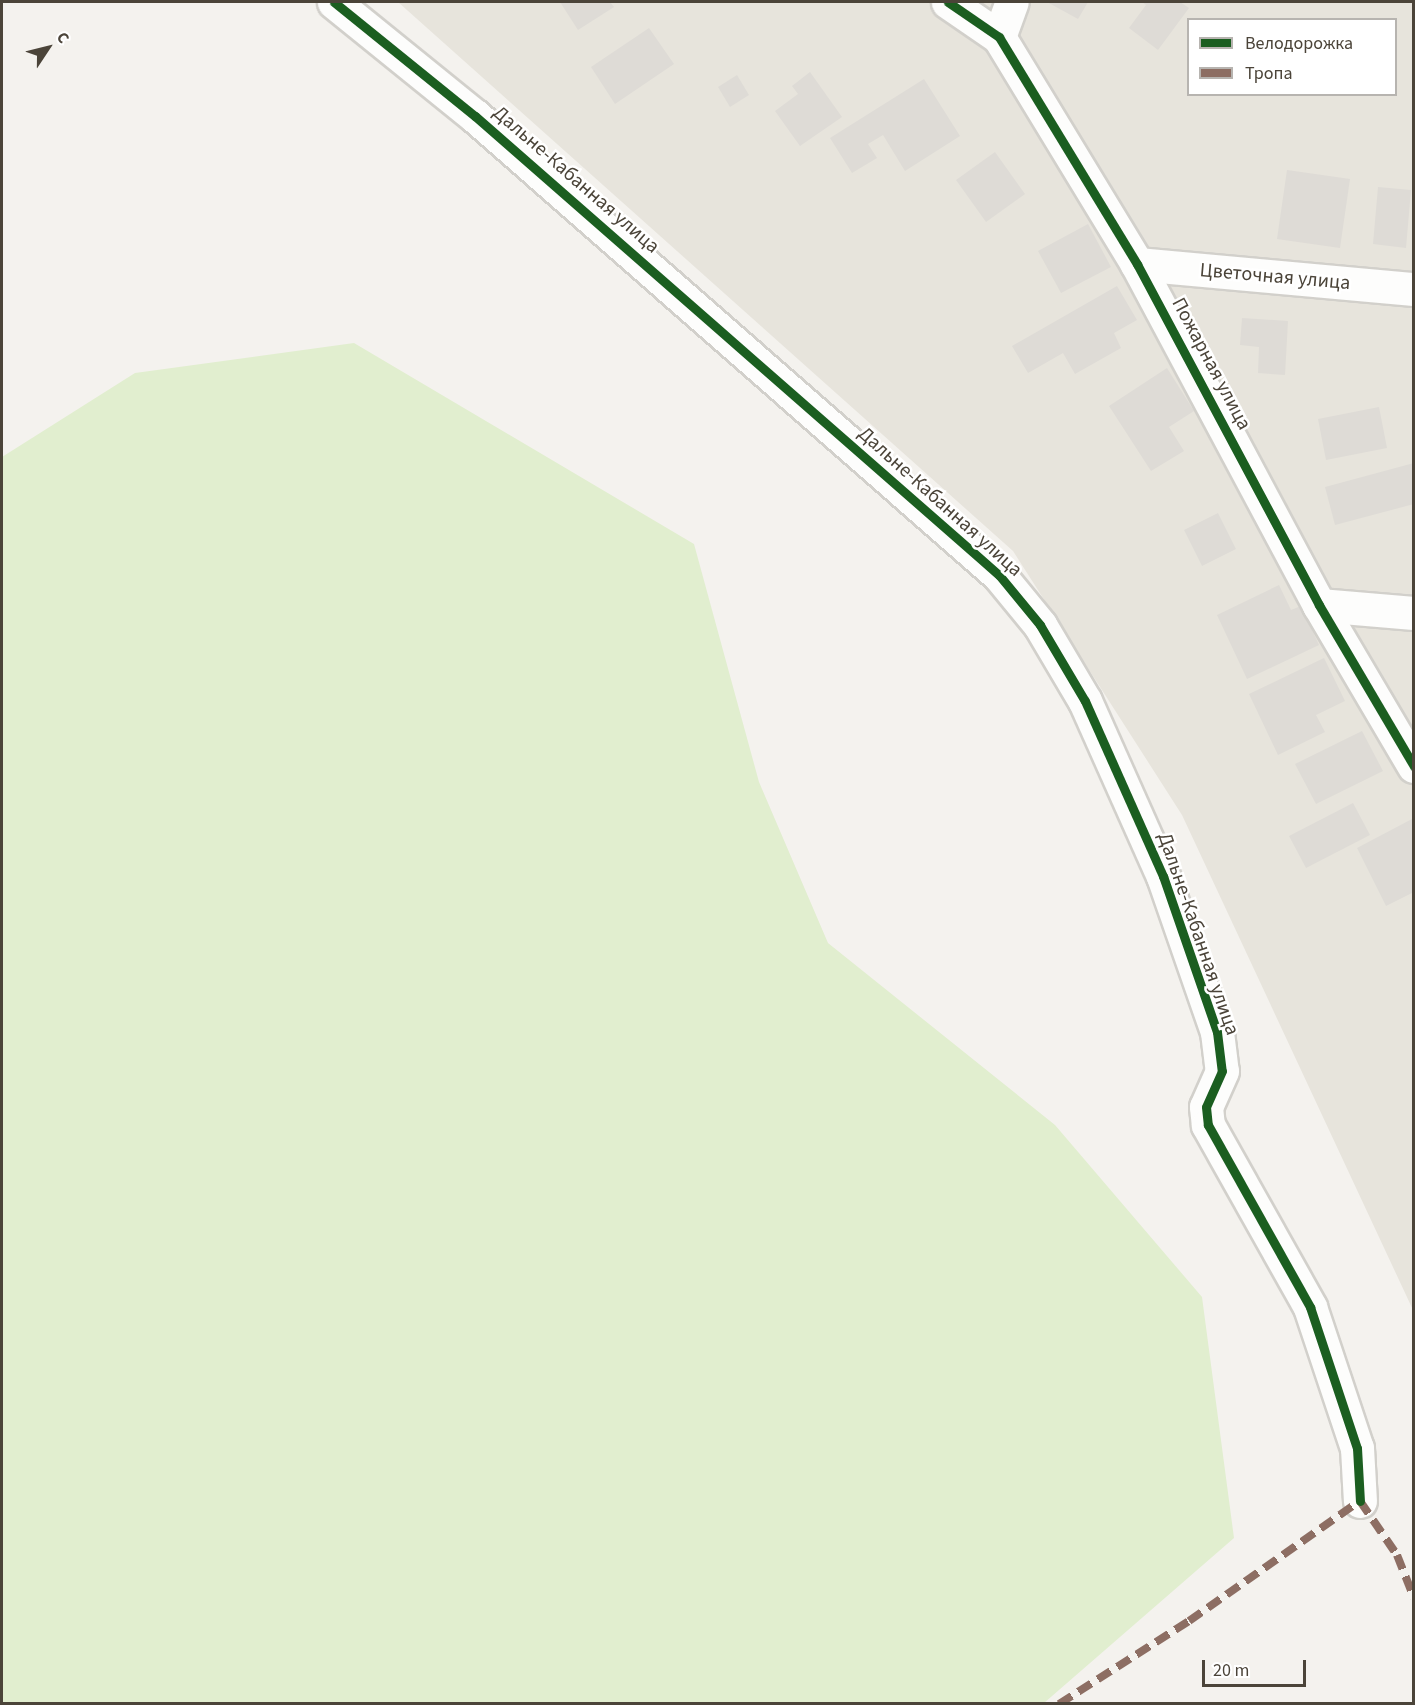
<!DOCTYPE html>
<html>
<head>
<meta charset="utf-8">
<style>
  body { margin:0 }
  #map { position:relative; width:1415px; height:1705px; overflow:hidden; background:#f4f2ee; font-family:"Source Sans 3",sans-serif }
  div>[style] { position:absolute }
  .residential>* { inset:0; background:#e7e4dc }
  .green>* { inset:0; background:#e1eecf }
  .building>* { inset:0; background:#dedbd6 }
  .roads { filter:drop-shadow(2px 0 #d2d0cb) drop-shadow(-2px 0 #d2d0cb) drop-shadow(0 2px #d2d0cb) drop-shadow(0 -2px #d2d0cb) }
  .minor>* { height:33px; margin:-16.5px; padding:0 16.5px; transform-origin:16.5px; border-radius:16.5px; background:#fdfdfc }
  .quiet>* { height:8px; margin-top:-4px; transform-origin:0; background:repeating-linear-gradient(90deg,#8d6e63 0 15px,transparent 0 23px) }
  .cycleway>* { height:9px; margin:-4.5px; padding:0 4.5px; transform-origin:4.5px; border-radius:4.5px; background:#1b5e20 }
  span { translate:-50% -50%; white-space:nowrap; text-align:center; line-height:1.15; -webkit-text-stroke:5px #fff; paint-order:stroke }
  .street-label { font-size:20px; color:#4b4439 }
  .frame { position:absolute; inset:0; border:3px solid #4b4439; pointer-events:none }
  .legend { position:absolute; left:1187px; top:18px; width:210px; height:78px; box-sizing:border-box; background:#fff; border:2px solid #b7b4b0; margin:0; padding:8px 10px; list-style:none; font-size:18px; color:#4b4439 }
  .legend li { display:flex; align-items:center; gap:12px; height:30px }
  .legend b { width:30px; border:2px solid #b7b4b0 }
  .north { position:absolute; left:18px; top:18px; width:60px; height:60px; -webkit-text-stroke:4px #fff; paint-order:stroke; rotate:55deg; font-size:16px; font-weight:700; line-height:24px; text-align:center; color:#4b4439 }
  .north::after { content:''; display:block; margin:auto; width:21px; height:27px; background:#4b4439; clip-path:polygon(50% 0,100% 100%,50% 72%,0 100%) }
  .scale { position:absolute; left:1202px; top:1660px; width:104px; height:27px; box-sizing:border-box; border:3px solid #4b4439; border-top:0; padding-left:8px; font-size:18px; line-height:21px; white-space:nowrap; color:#4b4439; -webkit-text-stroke:4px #fff; paint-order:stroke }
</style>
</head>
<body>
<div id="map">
  <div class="residential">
    <i style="clip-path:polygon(evenodd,398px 2px,1413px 2px,1413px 1310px,1182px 815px,1013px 551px,398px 2px,1188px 20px,1396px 20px,1396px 94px,1188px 94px,1188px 20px)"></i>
  </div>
  <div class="green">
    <i style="clip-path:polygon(354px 343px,694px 544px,759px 782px,828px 943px,1055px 1125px,1202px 1297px,1234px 1538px,1044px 1703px,2px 1703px,2px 457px,135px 373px)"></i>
  </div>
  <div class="building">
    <i style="clip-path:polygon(560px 2px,610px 2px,614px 7px,578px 30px)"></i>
    <i style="clip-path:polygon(1047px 2px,1088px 2px,1078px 19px)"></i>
    <i style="clip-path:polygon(1142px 2px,1180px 2px,1189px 8px,1158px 50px,1129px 28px,1146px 5px)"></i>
    <i style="clip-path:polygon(649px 28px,674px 64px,615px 104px,591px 67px)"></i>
    <i style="clip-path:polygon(810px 72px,842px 117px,800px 146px,775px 111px,798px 94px,792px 86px)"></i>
    <i style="clip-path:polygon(737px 75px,749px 95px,730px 107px,718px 87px)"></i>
    <i style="clip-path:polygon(924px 79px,960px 136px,905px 171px,883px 135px,868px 144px,877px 158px,852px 173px,830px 138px)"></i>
    <i style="clip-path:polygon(995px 152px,1025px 194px,986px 222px,956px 180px)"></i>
    <i style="clip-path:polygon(1287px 170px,1350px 179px,1340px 248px,1277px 239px)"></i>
    <i style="clip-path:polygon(1378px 187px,1411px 190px,1406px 248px,1373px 244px)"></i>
    <i style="clip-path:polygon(1088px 224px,1111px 267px,1061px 293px,1038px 251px)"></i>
    <i style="clip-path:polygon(1117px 286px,1137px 320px,1114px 333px,1121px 348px,1075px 374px,1063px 353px,1028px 373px,1012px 346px)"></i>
    <i style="clip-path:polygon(1242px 318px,1288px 321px,1285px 375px,1258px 373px,1259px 347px,1240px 345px)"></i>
    <i style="clip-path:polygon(1167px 368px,1194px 411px,1169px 427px,1184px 451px,1151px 471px,1109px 406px)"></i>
    <i style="clip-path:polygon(1379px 407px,1387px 448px,1326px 460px,1318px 419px)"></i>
    <i style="clip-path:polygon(1414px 463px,1414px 504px,1335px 525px,1325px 487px)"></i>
    <i style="clip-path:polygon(1218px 513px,1236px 549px,1202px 566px,1184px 530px)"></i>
    <i style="clip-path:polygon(1279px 585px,1291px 610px,1301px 606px,1319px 645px,1247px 679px,1217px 615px)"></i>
    <i style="clip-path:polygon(1324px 658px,1345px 701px,1316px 715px,1325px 732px,1278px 755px,1249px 694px)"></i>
    <i style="clip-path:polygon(1362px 731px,1383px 771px,1316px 804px,1295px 764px)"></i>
    <i style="clip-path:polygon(1353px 803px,1370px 835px,1306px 868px,1289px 836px)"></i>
    <i style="clip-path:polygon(1412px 819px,1414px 892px,1386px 906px,1357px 848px)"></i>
  </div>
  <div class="roads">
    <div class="minor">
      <i style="left:334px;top:2px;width:181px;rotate:39deg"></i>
      <i style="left:475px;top:116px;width:697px;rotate:41.22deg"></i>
      <i style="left:999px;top:575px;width:65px;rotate:50.6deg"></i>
      <i style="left:1040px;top:625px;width:88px;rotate:59.4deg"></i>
      <i style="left:1085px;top:701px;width:192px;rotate:66deg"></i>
      <i style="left:1163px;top:876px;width:165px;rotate:70.9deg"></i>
      <i style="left:1217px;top:1032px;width:39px;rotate:83deg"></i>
      <i style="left:1222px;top:1071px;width:39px;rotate:114deg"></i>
      <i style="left:1206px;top:1107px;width:18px;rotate:84deg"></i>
      <i style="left:1208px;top:1125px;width:209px;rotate:60.7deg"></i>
      <i style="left:1310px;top:1307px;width:149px;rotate:71.6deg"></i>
      <i style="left:1357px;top:1448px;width:53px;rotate:86.8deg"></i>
      <i style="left:948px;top:2px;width:62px;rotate:34.5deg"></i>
      <i style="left:999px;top:37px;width:266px;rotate:58.7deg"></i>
      <i style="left:1137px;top:264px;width:387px;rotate:61.9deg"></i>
      <i style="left:1319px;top:605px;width:187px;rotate:59.5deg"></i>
      <i style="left:999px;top:37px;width:37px;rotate:-70deg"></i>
      <i style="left:1137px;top:264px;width:278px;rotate:5.2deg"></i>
      <i style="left:1319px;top:605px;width:95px;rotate:4.8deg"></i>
    </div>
  </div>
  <div class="quiet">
    <i style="left:1059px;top:1704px;width:154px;rotate:-32.6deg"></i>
    <i style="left:1189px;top:1621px;width:209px;rotate:-35.1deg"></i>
    <i style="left:1360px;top:1501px;width:65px;rotate:55.6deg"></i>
    <i style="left:1397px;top:1555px;width:46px;rotate:68.4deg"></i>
  </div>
  <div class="cycleway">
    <i style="left:334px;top:2px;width:181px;rotate:39deg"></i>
    <i style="left:475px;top:116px;width:697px;rotate:41.22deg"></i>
    <i style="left:999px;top:575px;width:65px;rotate:50.6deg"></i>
    <i style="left:1040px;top:625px;width:88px;rotate:59.4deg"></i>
    <i style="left:1085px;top:701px;width:192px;rotate:66deg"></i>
    <i style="left:1163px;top:876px;width:165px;rotate:70.9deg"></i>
    <i style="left:1217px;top:1032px;width:39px;rotate:83deg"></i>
    <i style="left:1222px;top:1071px;width:39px;rotate:114deg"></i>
    <i style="left:1206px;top:1107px;width:18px;rotate:84deg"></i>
    <i style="left:1208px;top:1125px;width:209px;rotate:60.7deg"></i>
    <i style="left:1310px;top:1307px;width:149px;rotate:71.6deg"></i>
    <i style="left:1357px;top:1448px;width:53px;rotate:86.8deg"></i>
    <i style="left:948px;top:2px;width:62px;rotate:34.5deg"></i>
    <i style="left:999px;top:37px;width:266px;rotate:58.7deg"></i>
    <i style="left:1137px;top:264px;width:387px;rotate:61.9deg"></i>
    <i style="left:1319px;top:605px;width:187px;rotate:59.5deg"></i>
  </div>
  <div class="street-label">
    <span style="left:576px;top:180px;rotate:41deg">Дальне-Кабанная улица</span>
    <span style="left:1275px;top:277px;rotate:5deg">Цветочная улица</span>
    <span style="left:1211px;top:364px;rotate:62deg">Пожарная улица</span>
    <span style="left:940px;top:502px;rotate:42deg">Дальне-Кабанная улица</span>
    <span style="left:1198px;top:934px;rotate:71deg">Дальне-Кабанная улица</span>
  </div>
  <div class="frame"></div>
  <ul class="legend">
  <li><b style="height:8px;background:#1b5e20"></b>Велодорожка</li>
  <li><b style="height:8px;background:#8d6e63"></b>Тропа</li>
  </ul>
  <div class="north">С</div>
  <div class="scale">20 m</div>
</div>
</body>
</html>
